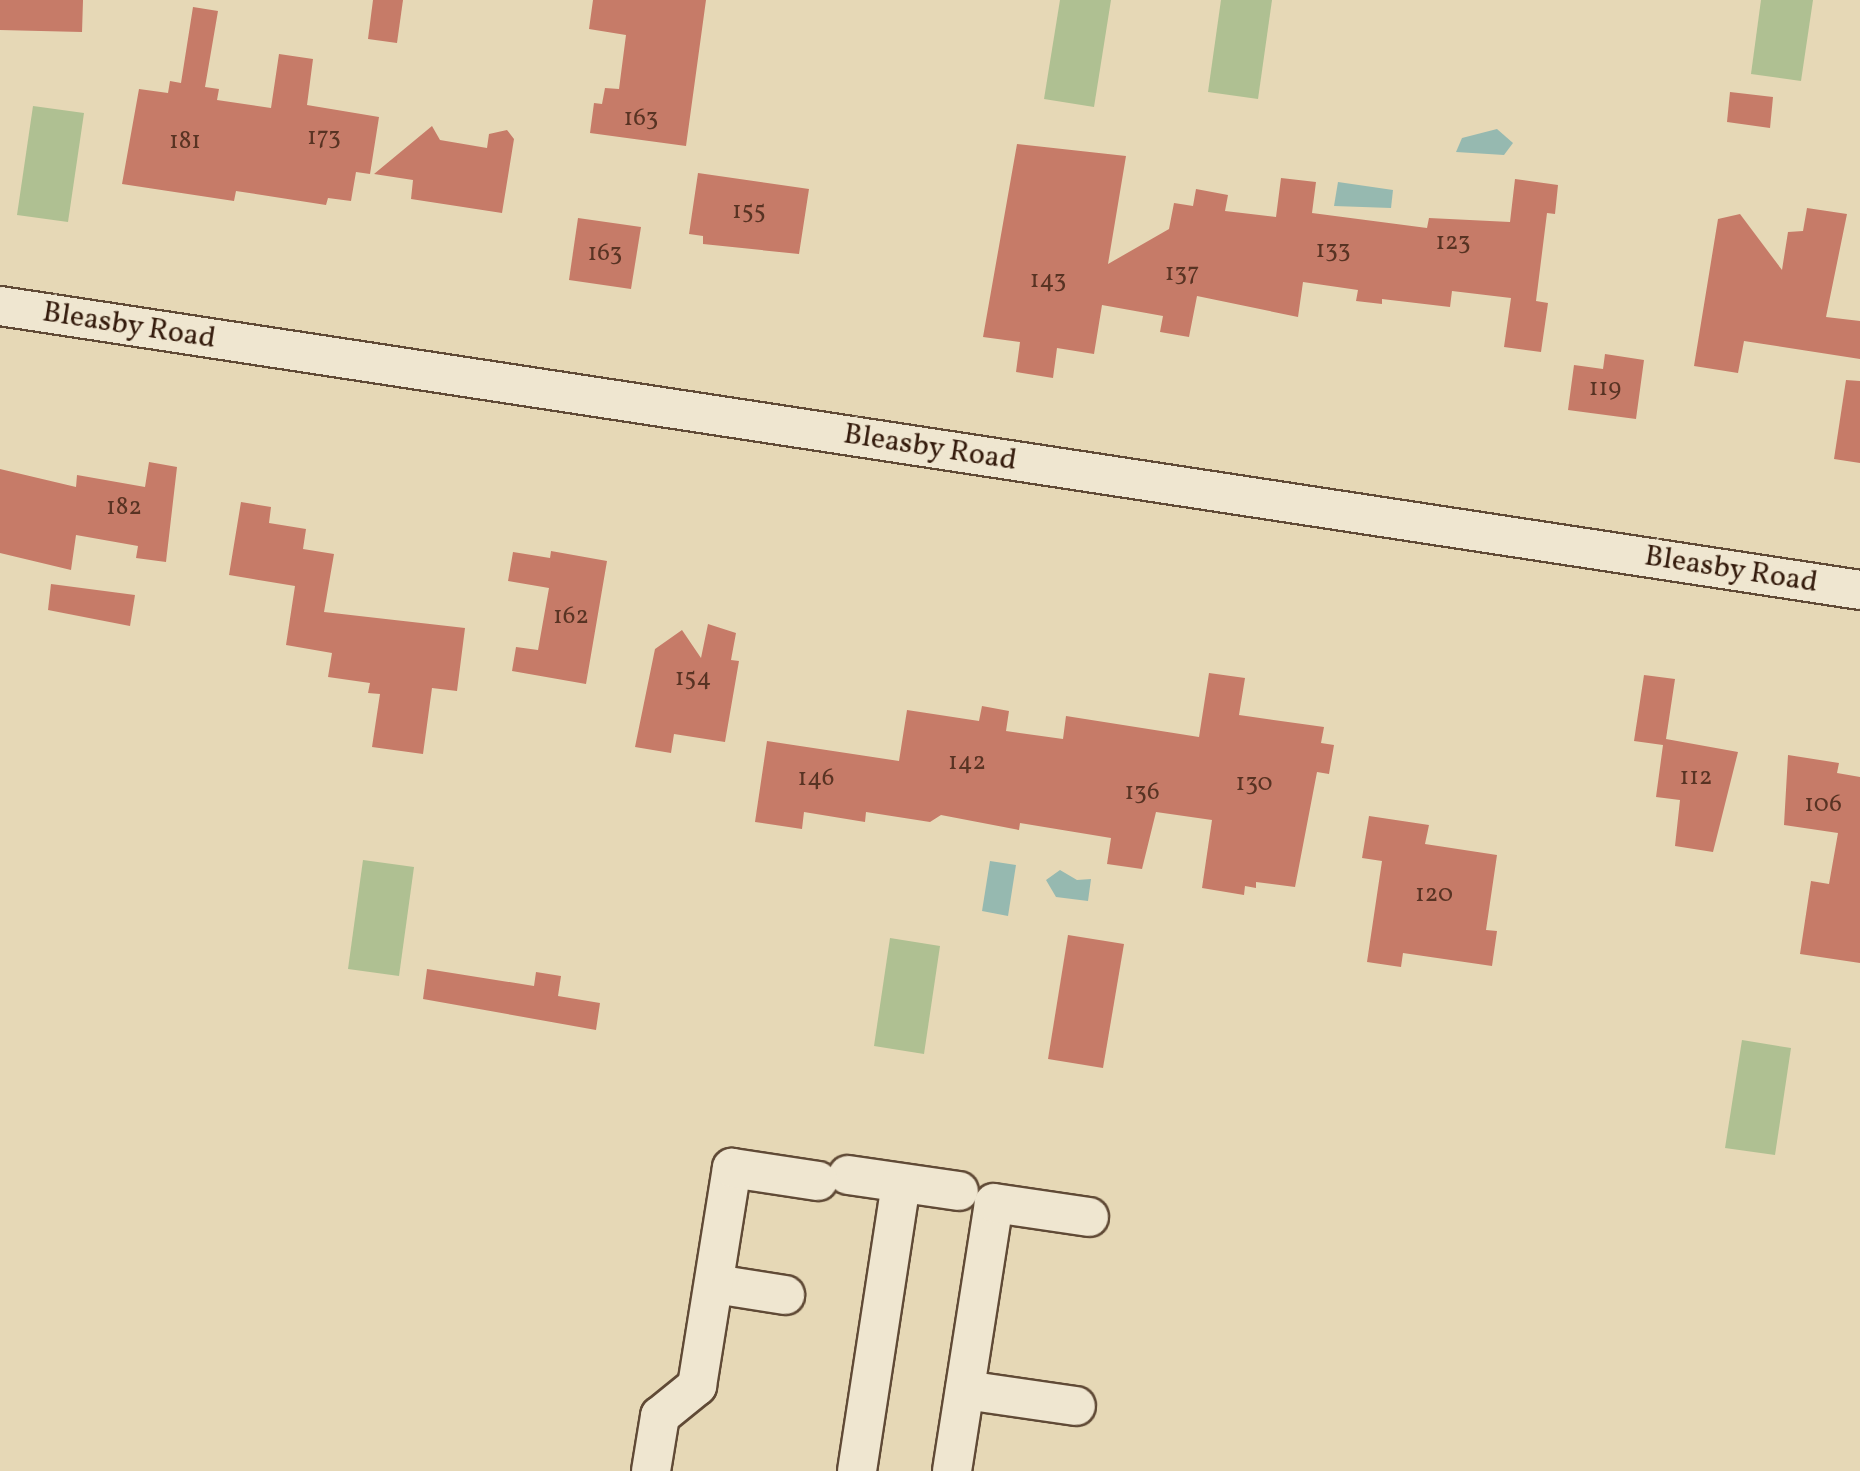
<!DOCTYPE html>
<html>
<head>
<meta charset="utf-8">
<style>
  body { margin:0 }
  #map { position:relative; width:1860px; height:1471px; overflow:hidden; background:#e6d8b6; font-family:Vollkorn,serif }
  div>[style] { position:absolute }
  .green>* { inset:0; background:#afc092 }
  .water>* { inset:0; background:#96b9b0 }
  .building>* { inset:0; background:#c67b68 }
  .roads { filter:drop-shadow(2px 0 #604a36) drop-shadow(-2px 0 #604a36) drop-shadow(0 2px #604a36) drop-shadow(0 -2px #604a36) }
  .minor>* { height:38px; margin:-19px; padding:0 19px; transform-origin:19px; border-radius:19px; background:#efe6d0 }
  span { translate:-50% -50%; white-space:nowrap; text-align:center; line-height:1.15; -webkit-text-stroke:8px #efe6d0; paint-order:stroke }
  .number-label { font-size:25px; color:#583323 }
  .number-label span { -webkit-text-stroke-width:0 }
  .street-label { font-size:30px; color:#341b0c }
</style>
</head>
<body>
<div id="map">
  <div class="green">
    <i style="clip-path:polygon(1060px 0,1111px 0,1094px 107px,1044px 99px)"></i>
    <i style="clip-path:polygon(1221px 0,1272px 0,1258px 99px,1208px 92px)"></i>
    <i style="clip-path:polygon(1761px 0,1813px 0,1801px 81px,1751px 74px)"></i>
    <i style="clip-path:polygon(33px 106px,84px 113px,68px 222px,17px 215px)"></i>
    <i style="clip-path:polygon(363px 860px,414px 867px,399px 976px,348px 969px)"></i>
    <i style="clip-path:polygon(890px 938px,940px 946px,924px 1054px,874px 1046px)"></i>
    <i style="clip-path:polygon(1742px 1040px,1791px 1048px,1775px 1155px,1725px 1148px)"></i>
  </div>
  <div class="water">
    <i style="clip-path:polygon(1497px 129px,1513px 143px,1504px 155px,1456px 152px,1462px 138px)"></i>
    <i style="clip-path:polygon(1338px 182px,1393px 190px,1391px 208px,1334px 206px)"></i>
    <i style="clip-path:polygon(990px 861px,1016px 865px,1008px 916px,982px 911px)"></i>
    <i style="clip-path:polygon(1060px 870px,1077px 880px,1091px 879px,1088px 901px,1056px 897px,1046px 880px)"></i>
  </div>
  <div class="building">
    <i style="clip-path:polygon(0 0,83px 0,82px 32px,0 30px)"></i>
    <i style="clip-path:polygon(373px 0,403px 0,397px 43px,368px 39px)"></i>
    <i style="clip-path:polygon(593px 0,706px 0,686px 146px,590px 133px,594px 103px,602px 104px,605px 88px,619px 89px,626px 35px,589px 29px)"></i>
    <i style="clip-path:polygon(193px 7px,218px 11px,205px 87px,219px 89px,217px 100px,271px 108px,279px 54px,313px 59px,307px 105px,379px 117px,370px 174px,356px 172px,351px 201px,328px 198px,326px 205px,236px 191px,234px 201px,122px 184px,139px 89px,168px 93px,170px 81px,181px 83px)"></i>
    <i style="clip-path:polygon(1730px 92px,1773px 97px,1770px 128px,1727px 122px)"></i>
    <i style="clip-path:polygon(432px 126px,440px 140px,487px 148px,489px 134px,507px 130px,514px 139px,502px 213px,411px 199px,413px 180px,374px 174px)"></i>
    <i style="clip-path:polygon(1017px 144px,1126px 156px,1108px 264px,1169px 229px,1174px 203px,1193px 206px,1196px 189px,1228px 195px,1225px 211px,1276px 217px,1281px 178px,1316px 182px,1312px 213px,1427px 228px,1429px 218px,1510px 222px,1515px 179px,1558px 185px,1555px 214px,1547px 213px,1536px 301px,1548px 303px,1541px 352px,1504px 347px,1511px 298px,1452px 291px,1450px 307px,1382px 299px,1382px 304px,1356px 301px,1358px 290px,1303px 282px,1298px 317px,1197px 296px,1189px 337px,1160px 332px,1163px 316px,1102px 305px,1094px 354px,1057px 348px,1053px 378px,1016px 372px,1020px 342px,983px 337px)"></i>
    <i style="clip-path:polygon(698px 173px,809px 189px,799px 254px,703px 244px,703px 236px,689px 234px)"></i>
    <i style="clip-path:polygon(1807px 208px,1847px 214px,1826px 317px,1860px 321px,1860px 359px,1744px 341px,1738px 373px,1694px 366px,1718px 219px,1740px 214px,1782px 270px,1788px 232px,1803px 231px)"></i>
    <i style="clip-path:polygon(578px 218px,641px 227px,631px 289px,569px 280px)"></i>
    <i style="clip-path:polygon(1605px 354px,1644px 360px,1636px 419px,1568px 410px,1574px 365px,1603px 369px)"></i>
    <i style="clip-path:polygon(1846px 380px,1860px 381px,1860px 463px,1834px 459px)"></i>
    <i style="clip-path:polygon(149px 462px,177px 467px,166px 562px,136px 558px,138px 546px,76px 535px,71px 570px,0 553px,0 469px,76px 487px,77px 475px,145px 487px)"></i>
    <i style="clip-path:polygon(241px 502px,271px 507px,269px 523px,306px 529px,303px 549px,334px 554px,324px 612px,465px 628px,457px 691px,432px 688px,423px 754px,372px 747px,380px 694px,368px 693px,370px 683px,328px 677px,332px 653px,286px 645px,295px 586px,229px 575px)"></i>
    <i style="clip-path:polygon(551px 551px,607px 561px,586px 684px,512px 671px,516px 647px,538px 650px,549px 588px,508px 581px,513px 552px,550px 558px)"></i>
    <i style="clip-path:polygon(51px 584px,135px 595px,130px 626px,48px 610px)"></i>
    <i style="clip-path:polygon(708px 624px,736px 633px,731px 660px,739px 661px,725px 742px,674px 734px,671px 753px,635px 747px,655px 649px,682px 630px,701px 658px)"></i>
    <i style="clip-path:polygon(1209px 673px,1245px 678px,1239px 715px,1324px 727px,1321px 743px,1334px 745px,1329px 774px,1317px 772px,1295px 887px,1256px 882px,1256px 888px,1245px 886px,1244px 895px,1202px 888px,1212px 820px,1156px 812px,1142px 869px,1107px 864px,1111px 838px,1020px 823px,1019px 830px,941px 815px,930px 822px,866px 812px,865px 822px,804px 812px,802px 829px,755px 822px,767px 741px,899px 761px,907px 710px,979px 721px,982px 706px,1009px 711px,1006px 731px,1063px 739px,1066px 716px,1199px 737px)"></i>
    <i style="clip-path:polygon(1644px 675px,1675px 679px,1666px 739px,1738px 752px,1713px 852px,1675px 846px,1680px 800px,1656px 797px,1663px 745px,1634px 741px)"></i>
    <i style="clip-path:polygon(1788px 755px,1839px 763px,1837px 773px,1860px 777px,1860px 963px,1800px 954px,1811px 881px,1829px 884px,1838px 833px,1784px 825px)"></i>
    <i style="clip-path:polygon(1369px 816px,1429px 825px,1425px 844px,1497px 855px,1486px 930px,1497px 931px,1492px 966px,1403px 953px,1401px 967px,1367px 962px,1382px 861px,1362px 858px)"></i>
    <i style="clip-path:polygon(1068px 935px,1124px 944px,1103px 1068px,1048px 1059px)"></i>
    <i style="clip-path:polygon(427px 969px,534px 986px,536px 972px,561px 976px,558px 996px,600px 1003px,596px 1030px,423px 999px)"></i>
  </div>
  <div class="roads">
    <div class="minor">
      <i style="left:0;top:306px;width:1882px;rotate:8.68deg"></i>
      <i style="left:848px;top:1175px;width:112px;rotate:8.2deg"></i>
      <i style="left:715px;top:1284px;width:71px;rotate:8.9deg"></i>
      <i style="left:965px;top:1390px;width:112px;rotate:8.2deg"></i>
      <i style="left:651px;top:1471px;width:56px;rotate:-80.7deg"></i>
      <i style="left:660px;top:1416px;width:48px;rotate:-39deg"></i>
      <i style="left:697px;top:1386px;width:221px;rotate:-80.9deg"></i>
      <i style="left:732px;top:1168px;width:87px;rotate:8.6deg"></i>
      <i style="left:857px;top:1471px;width:291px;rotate:-81.3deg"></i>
      <i style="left:952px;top:1471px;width:271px;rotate:-81.1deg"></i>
      <i style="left:994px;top:1203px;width:96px;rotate:8.4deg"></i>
    </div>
  </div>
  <div class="number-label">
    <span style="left:641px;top:119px">163</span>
    <span style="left:324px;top:138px">173</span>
    <span style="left:185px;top:142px">181</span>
    <span style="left:749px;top:212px">155</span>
    <span style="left:1453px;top:243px">123</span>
    <span style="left:1333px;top:251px">133</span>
    <span style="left:605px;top:254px">163</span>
    <span style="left:1182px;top:274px">137</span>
    <span style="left:1048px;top:281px">143</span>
    <span style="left:1605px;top:389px">119</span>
    <span style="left:124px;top:508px">182</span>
    <span style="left:571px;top:617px">162</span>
    <span style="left:693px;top:679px">154</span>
    <span style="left:967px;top:763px">142</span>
    <span style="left:1696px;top:778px">112</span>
    <span style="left:816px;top:779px">146</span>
    <span style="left:1254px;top:784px">130</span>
    <span style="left:1142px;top:793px">136</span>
    <span style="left:1823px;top:805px">106</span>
    <span style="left:1434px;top:895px">120</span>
  </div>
  <div class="street-label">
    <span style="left:129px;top:326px;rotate:9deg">Bleasby Road</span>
    <span style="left:930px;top:448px;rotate:9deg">Bleasby Road</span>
    <span style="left:1731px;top:570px;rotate:9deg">Bleasby Road</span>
  </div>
</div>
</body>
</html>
